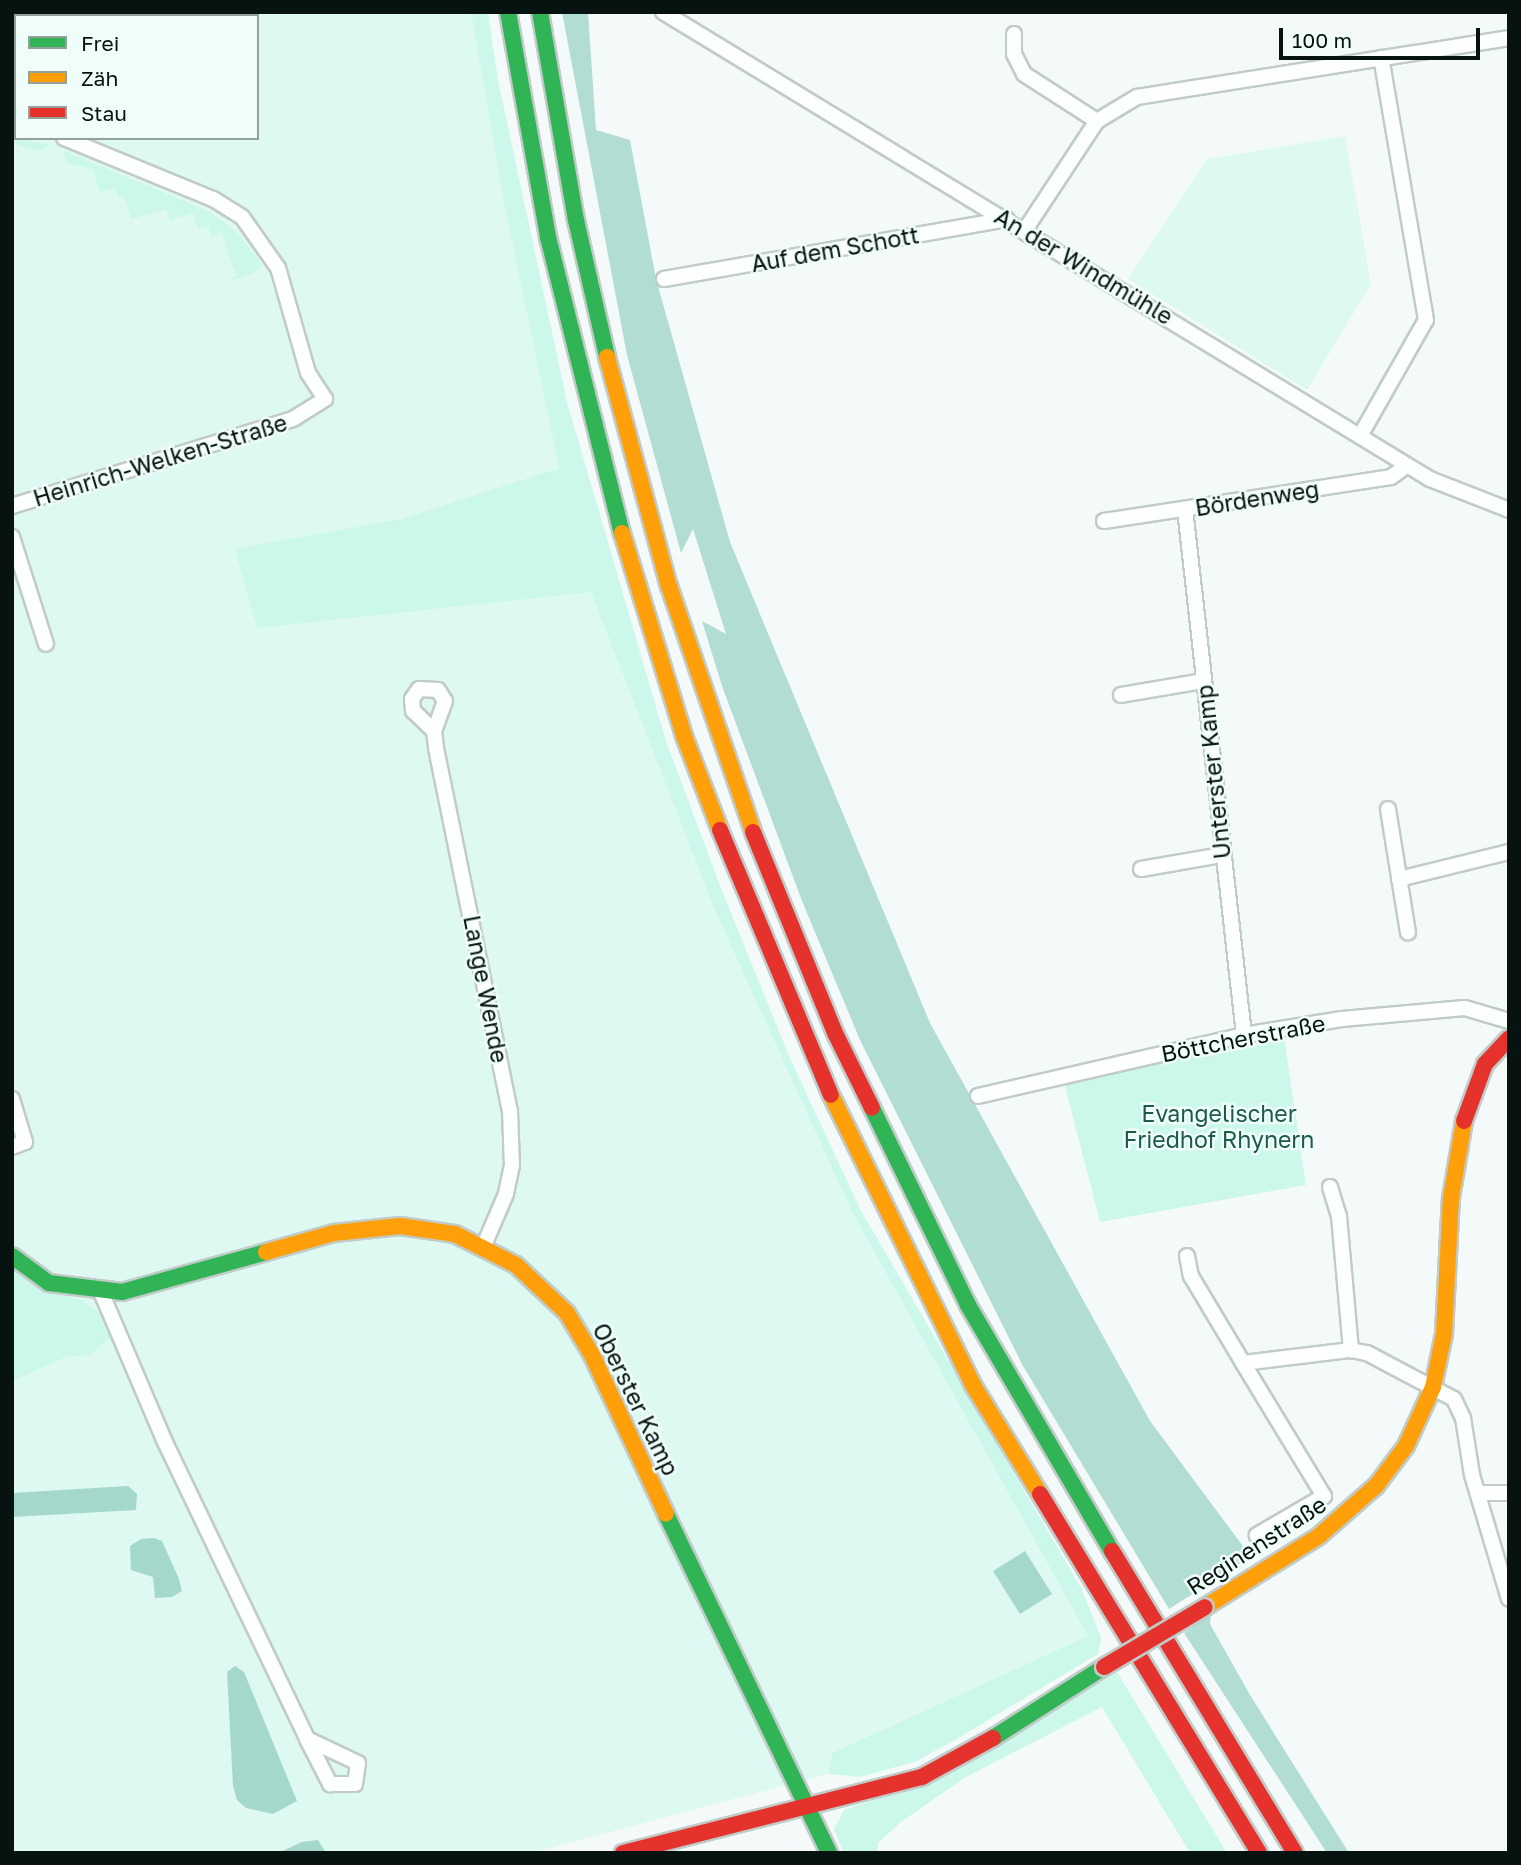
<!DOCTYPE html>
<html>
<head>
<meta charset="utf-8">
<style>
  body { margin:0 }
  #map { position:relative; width:1521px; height:1865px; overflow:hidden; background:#f4faf9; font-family:"Golos Text",sans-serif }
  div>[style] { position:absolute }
  .built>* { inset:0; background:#def9f2 }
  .green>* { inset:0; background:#ccf7eb }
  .forest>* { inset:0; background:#b2ddd2 }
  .water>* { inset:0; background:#a4d8cb }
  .roads { filter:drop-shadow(2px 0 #c1cbc8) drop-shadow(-2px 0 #c1cbc8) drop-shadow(0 2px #c1cbc8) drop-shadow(0 -2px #c1cbc8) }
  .street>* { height:14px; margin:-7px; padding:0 7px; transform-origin:7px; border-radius:7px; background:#fdfefe }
  .fast>* { height:16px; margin:-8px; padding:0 8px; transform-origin:8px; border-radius:8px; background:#30b455 }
  .slow>* { height:16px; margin:-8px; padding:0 8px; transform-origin:8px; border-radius:8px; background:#ff9f0a }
  .jam>* { height:16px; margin:-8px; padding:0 8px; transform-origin:8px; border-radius:8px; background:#e5322d }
  .bridges { filter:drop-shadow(2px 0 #c1cbc8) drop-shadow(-2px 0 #c1cbc8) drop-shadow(0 2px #c1cbc8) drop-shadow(0 -2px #c1cbc8) }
  .jam-bridge>* { height:16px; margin:-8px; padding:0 8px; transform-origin:8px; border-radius:8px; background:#e5322d }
  span { translate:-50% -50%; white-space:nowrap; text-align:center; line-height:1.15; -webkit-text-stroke:5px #f0fefa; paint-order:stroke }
  .street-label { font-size:23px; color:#071310 }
  .park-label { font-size:23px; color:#1e594c }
  .frame { position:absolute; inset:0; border:14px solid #071310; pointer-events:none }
  .legend { position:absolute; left:14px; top:14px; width:245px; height:126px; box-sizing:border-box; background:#f0fefa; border:2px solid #93a09c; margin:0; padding:9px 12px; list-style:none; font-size:21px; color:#071310 }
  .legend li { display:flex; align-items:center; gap:14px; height:35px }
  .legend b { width:35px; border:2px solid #93a09c }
  .scale { position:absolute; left:1279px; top:28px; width:201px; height:32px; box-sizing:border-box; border:4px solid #071310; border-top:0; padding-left:9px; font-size:21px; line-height:24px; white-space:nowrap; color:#071310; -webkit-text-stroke:5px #f0fefa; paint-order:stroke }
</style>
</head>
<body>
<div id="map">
  <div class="built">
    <i style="clip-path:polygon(evenodd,12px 12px,471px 12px,503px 198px,559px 468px,401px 519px,236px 549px,257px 627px,591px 591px,716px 913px,851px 1210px,1088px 1636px,832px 1753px,828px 1774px,531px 1853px,12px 1853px,12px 12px,16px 16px,257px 16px,257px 138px,16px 138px,16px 16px)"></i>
    <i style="clip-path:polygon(1345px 136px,1371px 284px,1307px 390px,1128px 279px,1207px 159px)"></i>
  </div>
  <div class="green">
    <i style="clip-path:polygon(471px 12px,488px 12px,498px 80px,567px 402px,666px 741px,721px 888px,789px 1056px,860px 1209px,1081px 1588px,1101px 1637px,1098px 1654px,950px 1743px,914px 1762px,860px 1777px,828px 1774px,832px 1753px,1088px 1636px,851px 1210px,716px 913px,591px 592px,257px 628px,235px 549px,401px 519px,559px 468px,503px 198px)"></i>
    <i style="clip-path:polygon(12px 131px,16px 138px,51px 145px,40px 151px,12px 143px)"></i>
    <i style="clip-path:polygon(64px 151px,210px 212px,237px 232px,262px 265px,253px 273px,227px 282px,236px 275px,222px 232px,211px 236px,208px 226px,198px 229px,193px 213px,170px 220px,166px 209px,131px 219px,124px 196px,118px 198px,115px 188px,100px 192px,93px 170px,66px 162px)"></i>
    <i style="clip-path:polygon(1284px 1038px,1306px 1185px,1100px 1222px,1064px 1082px)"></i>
    <i style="clip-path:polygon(12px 1267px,41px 1289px,83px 1301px,98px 1312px,112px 1336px,90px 1355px,68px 1356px,12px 1381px)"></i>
    <i style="clip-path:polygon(1117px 1672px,1227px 1853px,1190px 1853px,1102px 1707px,964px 1778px,901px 1822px,878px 1843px,877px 1853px,844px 1853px,834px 1829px,844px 1810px,936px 1780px)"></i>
  </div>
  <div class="forest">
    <i style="clip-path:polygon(562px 12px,588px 12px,596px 130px,630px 140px,656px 279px,730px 542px,930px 1023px,1150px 1421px,1251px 1557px,1169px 1609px,1023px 1366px,860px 1040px,802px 901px,722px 686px,702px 621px,726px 634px,693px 529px,681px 553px,627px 355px)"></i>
    <i style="clip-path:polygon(1211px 1614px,1210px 1624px,1250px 1695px,1349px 1853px,1327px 1853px,1184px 1633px)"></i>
  </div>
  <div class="water">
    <i style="clip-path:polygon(128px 1486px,137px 1494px,136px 1510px,12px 1517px,12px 1493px)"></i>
    <i style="clip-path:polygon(154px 1538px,162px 1541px,179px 1579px,182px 1591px,172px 1597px,155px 1598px,153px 1577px,131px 1570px,130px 1546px,141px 1539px)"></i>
    <i style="clip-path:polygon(1025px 1551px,1052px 1594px,1020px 1614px,993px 1571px)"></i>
    <i style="clip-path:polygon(235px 1666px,244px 1672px,297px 1801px,273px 1814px,246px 1808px,237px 1800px,233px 1786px,227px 1672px)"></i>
    <i style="clip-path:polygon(318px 1840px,326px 1853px,278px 1853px,302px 1842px)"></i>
  </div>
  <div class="roads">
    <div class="street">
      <i style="left:663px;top:12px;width:898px;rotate:31.34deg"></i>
      <i style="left:1430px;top:479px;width:85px;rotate:21.4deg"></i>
      <i style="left:1014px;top:34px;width:20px;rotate:90deg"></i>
      <i style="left:1014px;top:54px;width:22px;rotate:63deg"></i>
      <i style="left:1024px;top:74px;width:87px;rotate:32.8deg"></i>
      <i style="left:12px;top:119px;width:4px;rotate:14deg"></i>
      <i style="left:1025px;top:230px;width:131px;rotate:-56.6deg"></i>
      <i style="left:1097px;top:121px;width:47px;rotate:-31deg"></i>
      <i style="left:1137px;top:97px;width:377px;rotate:-9deg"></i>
      <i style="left:664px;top:279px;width:348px;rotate:-9.9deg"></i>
      <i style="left:1360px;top:436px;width:133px;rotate:-60.4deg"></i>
      <i style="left:1426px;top:320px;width:266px;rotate:-99.7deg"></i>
      <i style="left:12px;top:506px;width:294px;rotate:-17.2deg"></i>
      <i style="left:293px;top:419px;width:38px;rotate:-32deg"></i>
      <i style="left:325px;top:399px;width:31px;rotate:-123deg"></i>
      <i style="left:308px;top:373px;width:109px;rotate:-105.9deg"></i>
      <i style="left:278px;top:268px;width:62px;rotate:-125.2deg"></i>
      <i style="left:242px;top:217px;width:34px;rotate:-148deg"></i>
      <i style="left:213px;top:199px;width:161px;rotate:-157.7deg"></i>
      <i style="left:1185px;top:509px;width:529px;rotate:83.6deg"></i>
      <i style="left:1104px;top:521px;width:290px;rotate:-8.7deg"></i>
      <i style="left:1391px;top:477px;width:19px;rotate:-36deg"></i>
      <i style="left:12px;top:537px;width:112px;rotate:72.4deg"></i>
      <i style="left:1121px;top:695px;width:83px;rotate:-9.7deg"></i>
      <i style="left:434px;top:731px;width:29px;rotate:-136deg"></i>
      <i style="left:413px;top:711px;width:12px;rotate:-95deg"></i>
      <i style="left:412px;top:699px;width:12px;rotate:-55deg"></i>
      <i style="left:419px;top:689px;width:19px;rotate:3deg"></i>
      <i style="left:438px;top:690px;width:13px;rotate:58deg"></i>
      <i style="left:445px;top:701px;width:32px;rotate:110deg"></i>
      <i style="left:434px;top:731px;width:17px;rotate:83deg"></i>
      <i style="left:436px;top:748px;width:370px;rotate:78.5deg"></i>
      <i style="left:510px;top:1111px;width:54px;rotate:87.9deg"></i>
      <i style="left:512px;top:1165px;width:30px;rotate:102deg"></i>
      <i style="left:506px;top:1194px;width:56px;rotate:113.3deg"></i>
      <i style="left:1388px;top:809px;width:125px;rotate:80.8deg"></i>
      <i style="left:1141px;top:869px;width:81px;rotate:-9.9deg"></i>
      <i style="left:1399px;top:879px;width:113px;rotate:-13.8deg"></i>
      <i style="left:978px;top:1096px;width:273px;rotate:-12.9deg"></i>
      <i style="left:1244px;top:1035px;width:99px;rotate:-9.3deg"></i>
      <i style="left:1342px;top:1019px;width:123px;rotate:-5.1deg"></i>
      <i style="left:1465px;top:1008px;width:46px;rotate:16.5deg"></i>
      <i style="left:12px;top:1099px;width:45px;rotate:73.2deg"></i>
      <i style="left:25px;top:1142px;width:14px;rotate:159deg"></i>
      <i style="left:1330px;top:1187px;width:30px;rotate:73deg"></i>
      <i style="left:1339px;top:1216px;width:135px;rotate:84.9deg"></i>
      <i style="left:1187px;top:1256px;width:20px;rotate:79deg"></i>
      <i style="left:1191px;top:1276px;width:101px;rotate:59.1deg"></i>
      <i style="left:1243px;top:1363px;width:109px;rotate:-6.9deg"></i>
      <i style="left:1351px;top:1350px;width:16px;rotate:11deg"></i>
      <i style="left:1367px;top:1353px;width:98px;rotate:27.9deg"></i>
      <i style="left:1454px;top:1399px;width:21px;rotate:65deg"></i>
      <i style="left:1463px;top:1418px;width:58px;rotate:81deg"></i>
      <i style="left:1472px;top:1475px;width:129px;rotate:73.4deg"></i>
      <i style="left:101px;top:1292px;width:163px;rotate:66.9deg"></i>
      <i style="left:165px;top:1442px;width:329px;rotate:64.4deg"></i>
      <i style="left:307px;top:1739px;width:51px;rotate:62.9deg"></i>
      <i style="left:330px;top:1784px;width:25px"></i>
      <i style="left:355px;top:1784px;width:21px;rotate:-82deg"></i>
      <i style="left:358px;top:1763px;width:56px;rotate:-154.8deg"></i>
      <i style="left:1243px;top:1363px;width:156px;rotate:58.7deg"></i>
      <i style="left:1324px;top:1496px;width:78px;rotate:149.8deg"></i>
      <i style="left:1478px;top:1493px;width:31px"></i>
    </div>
    <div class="fast">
      <i style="left:508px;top:12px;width:229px;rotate:79.9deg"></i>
      <i style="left:548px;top:237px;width:305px;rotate:76deg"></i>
      <i style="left:540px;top:12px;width:211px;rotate:80.2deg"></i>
      <i style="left:576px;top:220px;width:140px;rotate:77.2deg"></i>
      <i style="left:872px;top:1108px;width:219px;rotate:64deg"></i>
      <i style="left:968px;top:1305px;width:285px;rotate:59.7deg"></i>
      <i style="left:12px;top:1256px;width:46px;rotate:36.1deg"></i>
      <i style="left:49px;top:1283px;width:74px;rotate:7deg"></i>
      <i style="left:122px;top:1292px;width:149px;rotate:-15.5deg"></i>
      <i style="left:666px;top:1514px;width:376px;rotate:64.3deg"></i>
      <i style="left:993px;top:1738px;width:132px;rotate:-32.6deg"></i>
    </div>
    <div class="slow">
      <i style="left:607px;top:357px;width:237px;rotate:74.9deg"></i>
      <i style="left:669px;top:586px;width:260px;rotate:71.1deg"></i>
      <i style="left:622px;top:533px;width:212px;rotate:73deg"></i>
      <i style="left:684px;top:736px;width:101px;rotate:69deg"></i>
      <i style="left:831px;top:1095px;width:323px;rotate:63.9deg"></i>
      <i style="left:973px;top:1385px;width:128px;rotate:58.4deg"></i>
      <i style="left:266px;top:1252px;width:71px;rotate:-15.6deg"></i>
      <i style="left:334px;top:1233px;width:66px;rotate:-6.1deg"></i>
      <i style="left:400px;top:1226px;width:56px;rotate:8.3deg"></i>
      <i style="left:455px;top:1234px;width:68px;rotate:26.9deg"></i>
      <i style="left:516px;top:1265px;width:70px;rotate:43.3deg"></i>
      <i style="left:567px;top:1313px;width:49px;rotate:59.2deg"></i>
      <i style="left:592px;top:1355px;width:175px;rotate:65deg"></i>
      <i style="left:1205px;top:1607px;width:134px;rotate:-31.9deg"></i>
      <i style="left:1319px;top:1536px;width:76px;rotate:-41.3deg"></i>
      <i style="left:1376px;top:1486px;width:50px;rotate:-53.1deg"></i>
      <i style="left:1406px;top:1446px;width:65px;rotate:-65.4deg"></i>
      <i style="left:1433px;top:1387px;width:54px;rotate:-78.3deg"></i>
      <i style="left:1444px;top:1334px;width:136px;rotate:-87.1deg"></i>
      <i style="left:1451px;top:1198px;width:78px;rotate:-80.4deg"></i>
    </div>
    <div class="jam">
      <i style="left:720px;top:830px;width:287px;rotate:67.3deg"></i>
      <i style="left:753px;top:832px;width:219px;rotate:67.8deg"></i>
      <i style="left:836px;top:1035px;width:81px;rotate:63.7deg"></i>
      <i style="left:1464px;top:1121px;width:61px;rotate:-69.8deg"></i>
      <i style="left:1485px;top:1064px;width:35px;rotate:-47deg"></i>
      <i style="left:1040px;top:1494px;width:421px;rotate:58.6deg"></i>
      <i style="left:1112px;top:1551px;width:353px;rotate:58.8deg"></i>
      <i style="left:623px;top:1853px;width:309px;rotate:-14.3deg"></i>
      <i style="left:922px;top:1777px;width:81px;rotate:-28.8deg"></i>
    </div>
  </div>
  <div class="bridges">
    <div class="jam-bridge">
      <i style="left:1104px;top:1667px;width:117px;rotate:-30.7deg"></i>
    </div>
  </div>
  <div class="street-label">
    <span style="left:835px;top:249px;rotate:-10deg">Auf dem Schott</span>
    <span style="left:1084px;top:266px;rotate:31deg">An der Windmühle</span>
    <span style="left:160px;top:460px;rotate:-17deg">Heinrich-Welken-Straße</span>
    <span style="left:1257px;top:498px;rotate:-9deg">Bördenweg</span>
    <span style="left:1213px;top:772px;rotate:-96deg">Unterster Kamp</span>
    <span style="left:486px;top:989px;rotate:79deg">Lange Wende</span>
    <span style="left:1243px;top:1038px;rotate:-11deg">Böttcherstraße</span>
    <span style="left:636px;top:1399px;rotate:64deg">Oberster Kamp</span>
    <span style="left:1256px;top:1545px;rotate:-33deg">Reginenstraße</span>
  </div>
  <div class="park-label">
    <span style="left:1219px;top:1126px">Evangelischer<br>Friedhof Rhynern</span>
  </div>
  <div class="frame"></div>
  <ul class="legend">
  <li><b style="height:9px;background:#30b455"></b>Frei</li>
  <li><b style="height:9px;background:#ff9f0a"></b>Zäh</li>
  <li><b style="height:9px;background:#e5322d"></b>Stau</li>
  </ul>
  <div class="scale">100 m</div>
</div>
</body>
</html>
